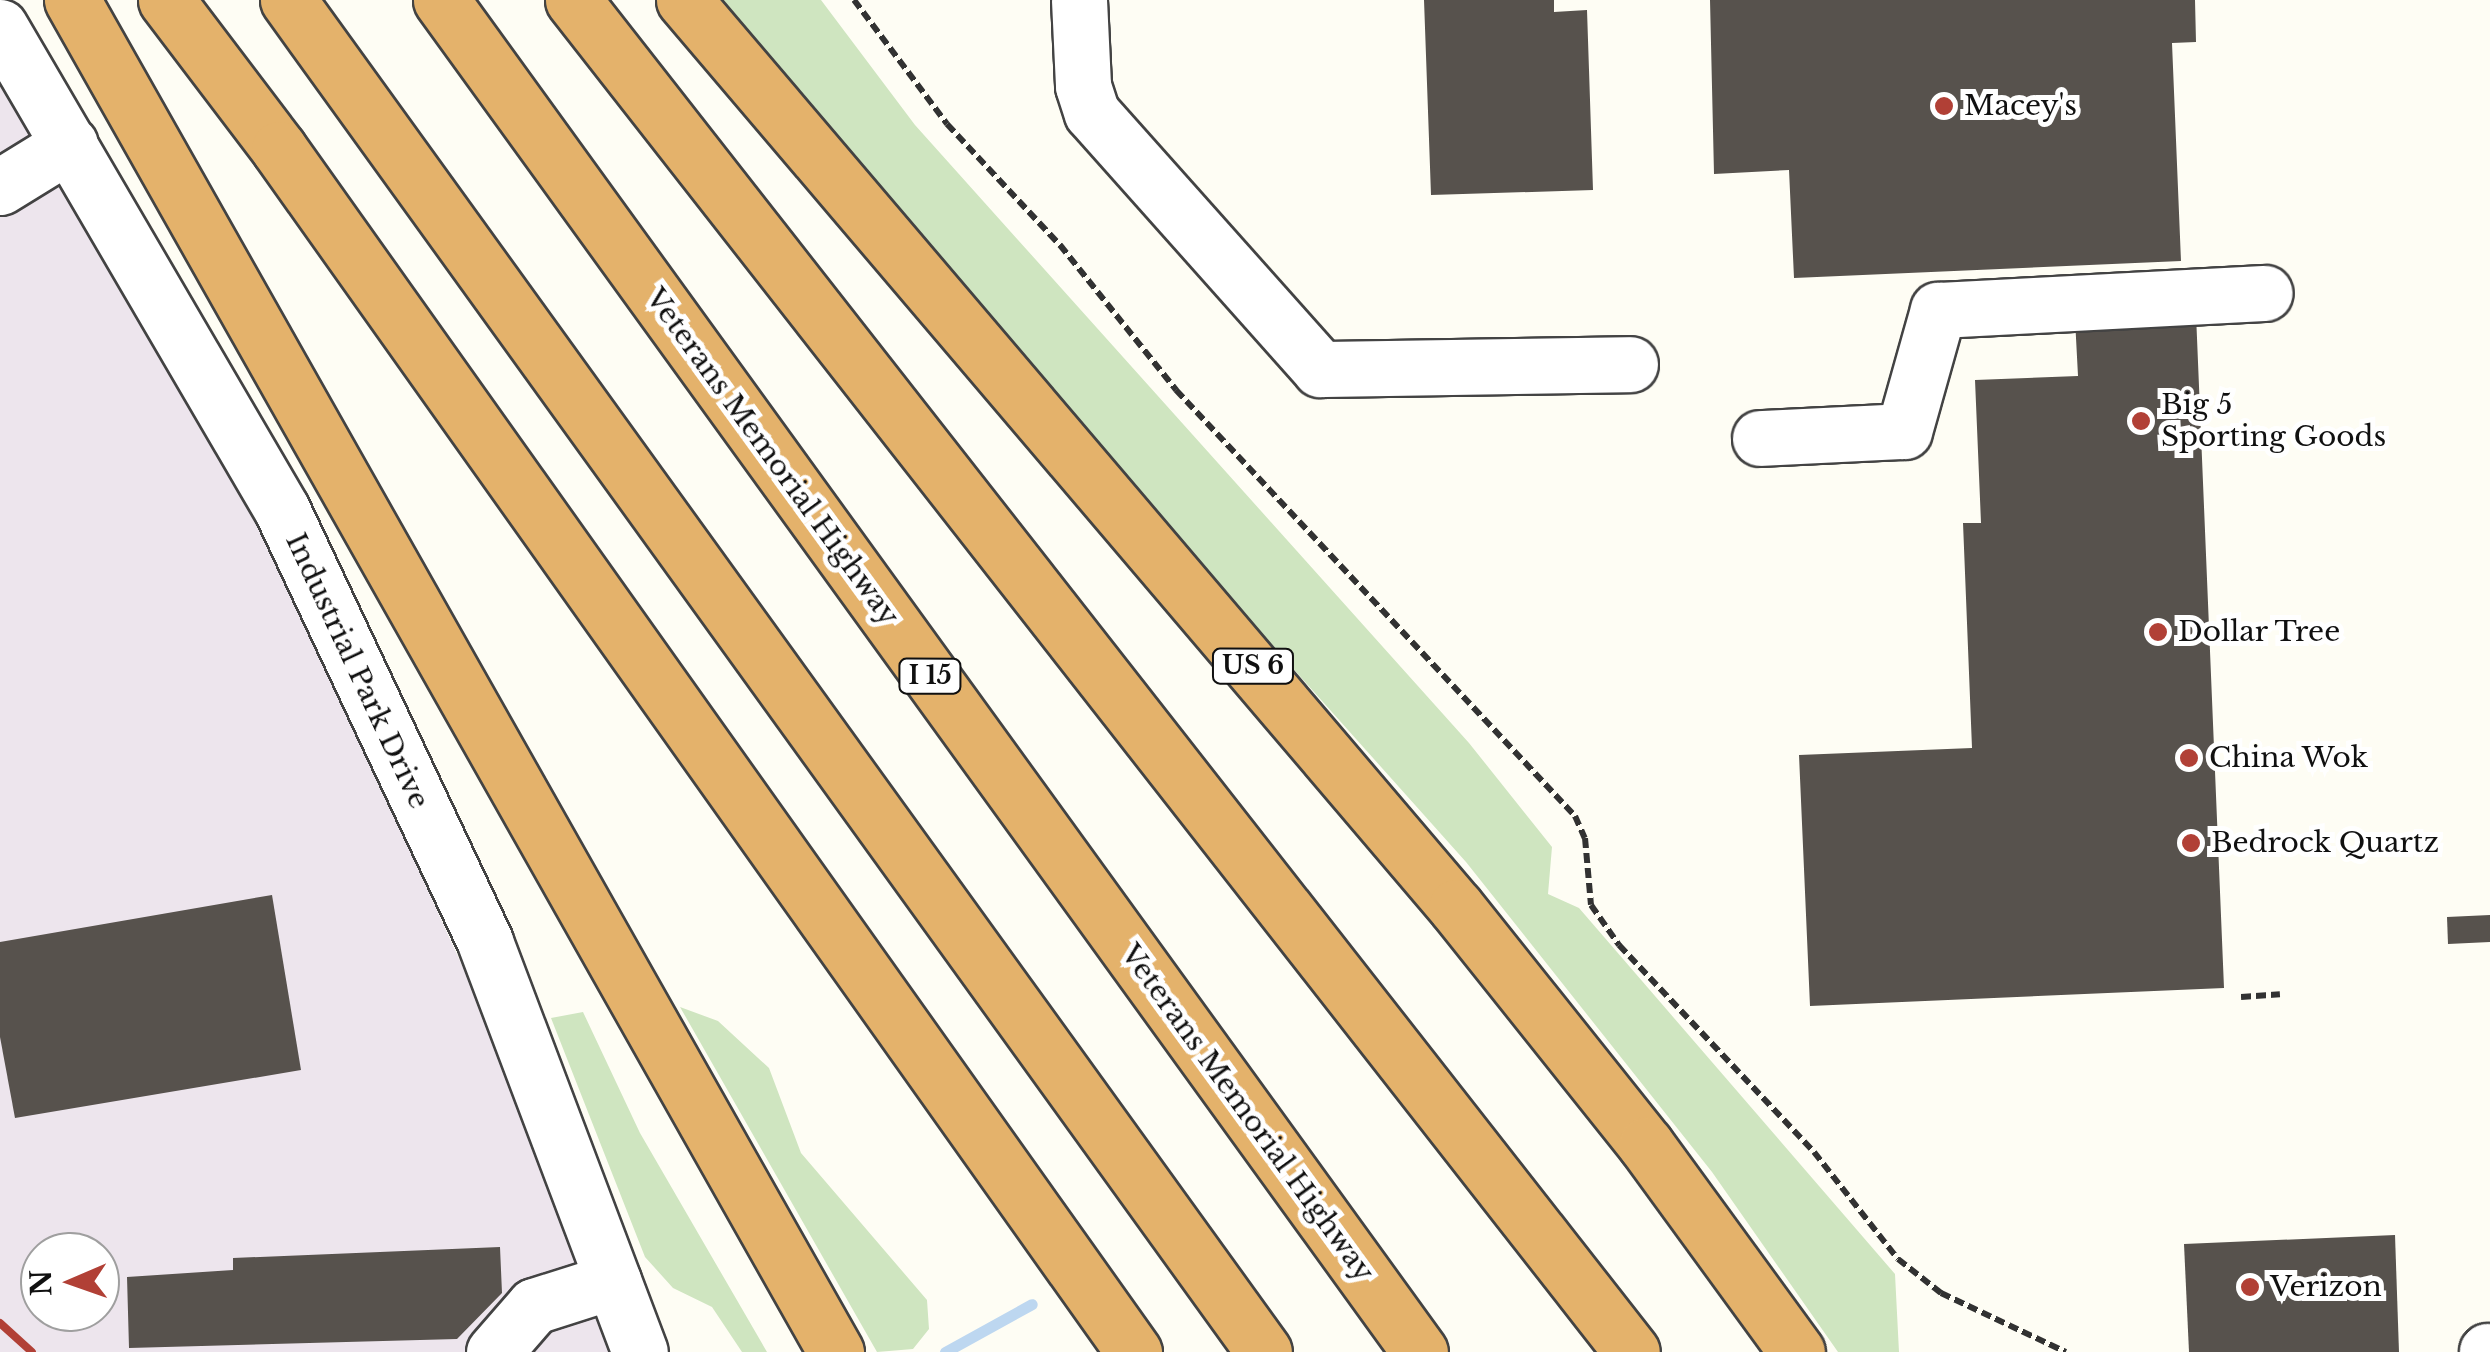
<!DOCTYPE html>
<html>
<head>
<meta charset="utf-8">
<style>
  body { margin:0 }
  #map { position:relative; width:2490px; height:1352px; overflow:hidden; background:#fefdf4; font-family:"Libre Baskerville",serif }
  div>[style] { position:absolute }
  .industrial>* { inset:0; background:#ede5ed }
  .green>* { inset:0; background:#cfe5c0 }
  .stream>* { height:11px; margin:-5.5px; padding:0 5.5px; transform-origin:5.5px; border-radius:5.5px; background:#bdd7f0 }
  .building>* { inset:0; background:#57524d }
  .path>* { height:6px; margin-top:-3px; transform-origin:0; background:repeating-linear-gradient(90deg,#323232 0 10px,transparent 0 15px) }
  .roads { filter:drop-shadow(2px 0 #434343) drop-shadow(-2px 0 #434343) drop-shadow(0 2px #434343) drop-shadow(0 -2px #434343) }
  .minor>* { height:55px; margin:-27.5px; padding:0 27.5px; transform-origin:27.5px; border-radius:27.5px; background:#fff }
  .highway>* { height:55px; margin:-27.5px; padding:0 27.5px; transform-origin:27.5px; border-radius:27.5px; background:#e4b26b }
  .rail>* { height:8px; margin:-4px; padding:0 4px; transform-origin:4px; border-radius:4px; background:#b14036 }
  .dots>* { width:28px; height:28px; translate:-50% -50%; box-sizing:border-box; border:5px solid #fff; border-radius:50% }
  span { translate:-50% -50%; white-space:nowrap; text-align:center; line-height:1.15; -webkit-text-stroke:10px #fff; paint-order:stroke }
  .shield-label span { padding:2px 8px; background:#fff; border:2px solid; border-radius:8px; -webkit-text-stroke-width:0 }
  .shield-label { font-size:25px; color:#101010; font-weight:700 }
  .poi-label { font-size:28px; color:#101010 }
  .left { translate:0 -50%; text-align:left }
  .street-label { font-size:28px; color:#101010 }
  .north { position:absolute; left:20px; top:1232px; width:100px; height:100px; box-sizing:border-box; background:#fff; border:2px solid #9f9f9f; border-radius:50%; rotate:268deg; font-size:28px; font-weight:700; line-height:40px; text-align:center; color:#101010 }
  .north::after { content:''; display:block; margin:auto; width:35px; height:45px; background:#b14036; clip-path:polygon(50% 0,100% 100%,50% 72%,0 100%) }
</style>
</head>
<body>
<div id="map">
  <div class="industrial">
    <i style="clip-path:polygon(evenodd,0 45px,154px 289px,638px 1352px,0 1352px,0 45px,40px 1252px,100px 1252px,100px 1312px,40px 1312px,40px 1252px)"></i>
  </div>
  <div class="green">
    <i style="clip-path:polygon(723px 0,821px 0,915px 125px,1469px 743px,1552px 847px,1548px 894px,1579px 908px,1895px 1274px,1899px 1352px,1838px 1352px,1712px 1172px,1466px 862px,1230px 598px)"></i>
    <i style="clip-path:polygon(680px 1007px,718px 1021px,769px 1068px,801px 1153px,927px 1300px,929px 1329px,913px 1349px,877px 1352px)"></i>
    <i style="clip-path:polygon(583px 1012px,640px 1133px,767px 1352px,742px 1352px,712px 1307px,673px 1288px,645px 1257px,551px 1018px)"></i>
  </div>
  <div class="stream">
    <i style="left:945px;top:1352px;width:99px;rotate:-28.9deg"></i>
  </div>
  <div class="building">
    <i style="clip-path:polygon(1424px 0,1554px 0,1554px 12px,1587px 10px,1593px 190px,1431px 195px)"></i>
    <i style="clip-path:polygon(1710px 0,2195px 0,2196px 42px,2172px 43px,2181px 261px,1794px 278px,1789px 170px,1714px 174px)"></i>
    <i style="clip-path:polygon(2196px 314px,2224px 988px,1810px 1006px,1799px 755px,1972px 748px,1963px 523px,1981px 523px,1975px 380px,2078px 376px,2075px 319px)"></i>
    <i style="clip-path:polygon(272px 895px,301px 1070px,15px 1118px,0 1037px,0 942px)"></i>
    <i style="clip-path:polygon(2490px 915px,2490px 942px,2448px 944px,2447px 917px)"></i>
    <i style="clip-path:polygon(2395px 1235px,2399px 1352px,2189px 1352px,2184px 1244px)"></i>
    <i style="clip-path:polygon(500px 1247px,502px 1293px,457px 1339px,129px 1348px,127px 1277px,233px 1270px,233px 1258px)"></i>
  </div>
  <div class="path">
    <i style="left:854px;top:0;width:155px;rotate:53.1deg"></i>
    <i style="left:947px;top:124px;width:166px;rotate:47deg"></i>
    <i style="left:1060px;top:245px;width:186px;rotate:51.3deg"></i>
    <i style="left:1176px;top:390px;width:584px;rotate:46.87deg"></i>
    <i style="left:1575px;top:816px;width:24px;rotate:66deg"></i>
    <i style="left:1585px;top:838px;width:67px;rotate:84.9deg"></i>
    <i style="left:1591px;top:905px;width:49px;rotate:55deg"></i>
    <i style="left:1619px;top:945px;width:284px;rotate:46.7deg"></i>
    <i style="left:1814px;top:1152px;width:136px;rotate:51.9deg"></i>
    <i style="left:1898px;top:1259px;width:55px;rotate:38.3deg"></i>
    <i style="left:1941px;top:1293px;width:138px;rotate:25.3deg"></i>
    <i style="left:2241px;top:997px;width:39px;rotate:-4deg"></i>
  </div>
  <div class="roads">
    <div class="minor">
      <i style="left:1079px;top:0;width:86px;rotate:87.3deg"></i>
      <i style="left:1083px;top:86px;width:28px;rotate:72deg"></i>
      <i style="left:1092px;top:113px;width:343px;rotate:48.3deg"></i>
      <i style="left:1320px;top:369px;width:310px;rotate:-0.9deg"></i>
      <i style="left:0;top:27px;width:559px;rotate:59.72deg"></i>
      <i style="left:282px;top:510px;width:477px;rotate:64.8deg"></i>
      <i style="left:485px;top:942px;width:438px;rotate:69.3deg"></i>
      <i style="left:0;top:187px;width:82px;rotate:-31.6deg"></i>
      <i style="left:1760px;top:438px;width:144px;rotate:-2.8deg"></i>
      <i style="left:1904px;top:431px;width:126px;rotate:-74.3deg"></i>
      <i style="left:1938px;top:310px;width:327px;rotate:-3deg"></i>
      <i style="left:2487px;top:1351px;width:1px;rotate:45deg"></i>
      <i style="left:494px;top:1352px;width:61px;rotate:-49deg"></i>
      <i style="left:534px;top:1306px;width:83px;rotate:-17.6deg"></i>
    </div>
    <div class="highway">
      <i style="left:72px;top:0;width:1553px;rotate:60.53deg"></i>
      <i style="left:166px;top:0;width:187px;rotate:52.8deg"></i>
      <i style="left:279px;top:149px;width:1476px;rotate:54.6deg"></i>
      <i style="left:288px;top:0;width:1667px;rotate:54.17deg"></i>
      <i style="left:441px;top:0;width:1669px;rotate:54.09deg"></i>
      <i style="left:573px;top:0;width:1717px;rotate:51.93deg"></i>
      <i style="left:684px;top:0;width:1191px;rotate:49.6deg"></i>
      <i style="left:1456px;top:907px;width:305px;rotate:51.4deg"></i>
      <i style="left:1646px;top:1145px;width:256px;rotate:53.9deg"></i>
    </div>
  </div>
  <div class="rail">
    <i style="left:0;top:1323px;width:43px;rotate:42.2deg"></i>
  </div>
  <div class="dots">
    <i style="left:1944px;top:106px;background:#b14036"></i>
    <i style="left:2141px;top:421px;background:#b14036"></i>
    <i style="left:2158px;top:632px;background:#b14036"></i>
    <i style="left:2189px;top:758px;background:#b14036"></i>
    <i style="left:2191px;top:843px;background:#b14036"></i>
    <i style="left:2250px;top:1287px;background:#b14036"></i>
  </div>
  <div class="shield-label">
    <span style="left:1253px;top:666px">US 6</span>
    <span style="left:930px;top:676px">I 15</span>
  </div>
  <div class="poi-label">
    <span class="left" style="left:1964px;top:106px">Macey's</span>
    <span class="left" style="left:2161px;top:421px">Big 5<br>Sporting Goods</span>
    <span class="left" style="left:2178px;top:632px">Dollar Tree</span>
    <span class="left" style="left:2209px;top:758px">China Wok</span>
    <span class="left" style="left:2211px;top:843px">Bedrock Quartz</span>
    <span class="left" style="left:2270px;top:1287px">Verizon</span>
  </div>
  <div class="street-label">
    <span style="left:772px;top:457px;rotate:54deg">Veterans Memorial Highway</span>
    <span style="left:357px;top:671px;rotate:65deg">Industrial Park Drive</span>
    <span style="left:1247px;top:1113px;rotate:54deg">Veterans Memorial Highway</span>
  </div>
  <div class="north">N</div>
</div>
</body>
</html>
